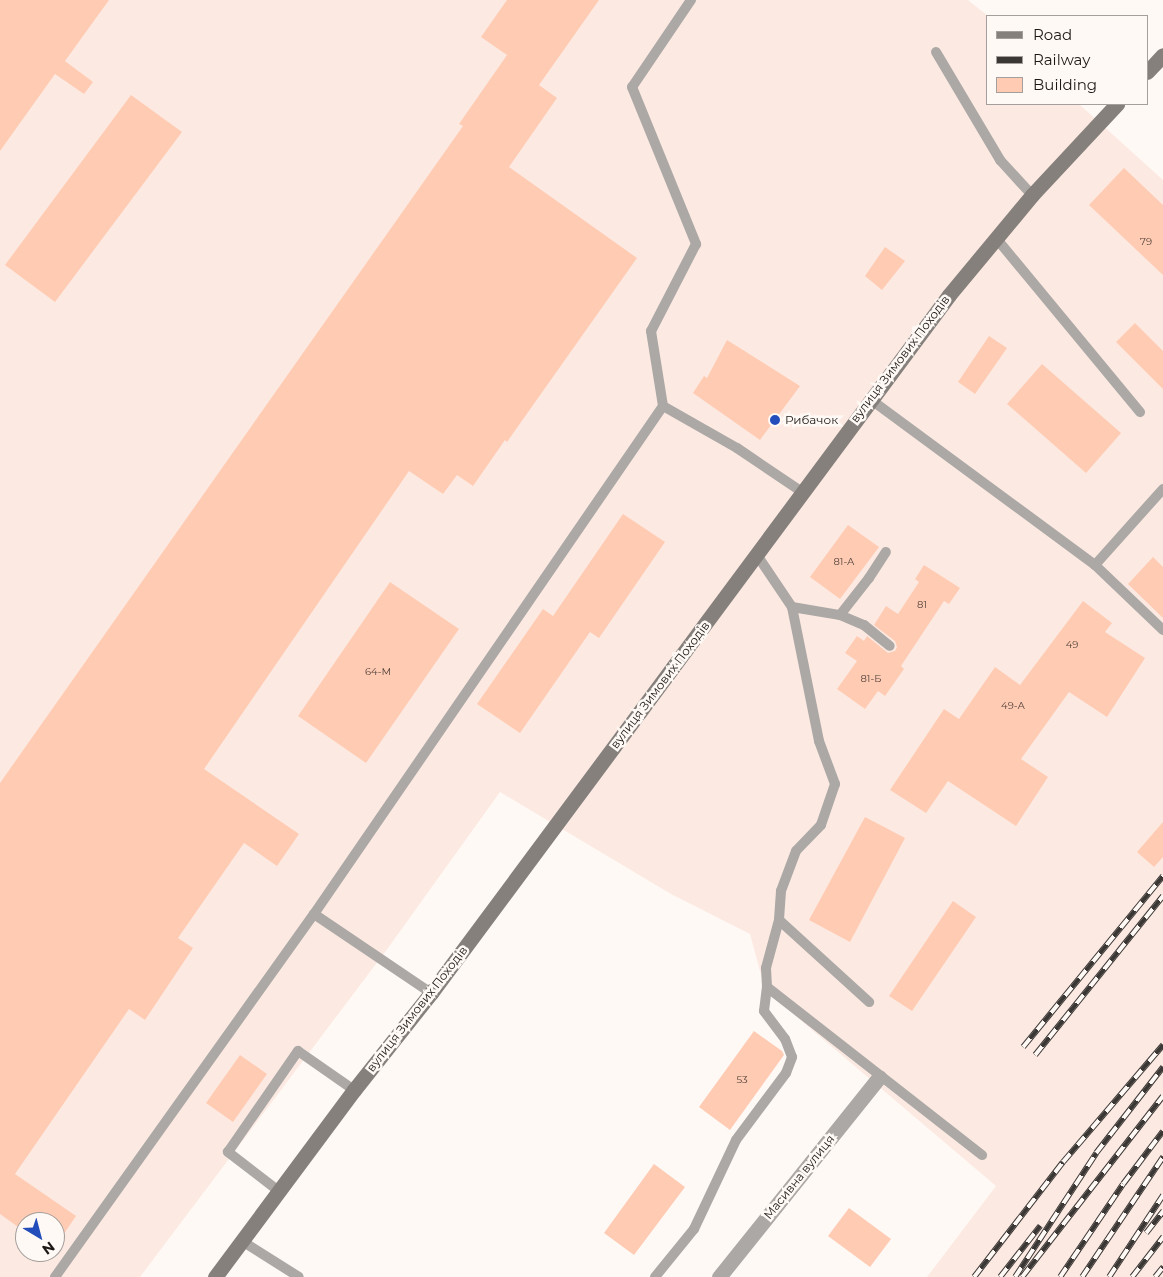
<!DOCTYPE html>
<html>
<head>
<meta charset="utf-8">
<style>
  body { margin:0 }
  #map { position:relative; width:1163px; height:1277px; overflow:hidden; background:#fff9f6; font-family:Montserrat,sans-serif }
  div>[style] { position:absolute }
  .built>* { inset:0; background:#fceae2 }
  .building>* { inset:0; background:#ffcbb3 }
  .lane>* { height:10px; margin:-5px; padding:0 5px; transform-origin:5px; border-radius:5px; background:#aca8a6 }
  .street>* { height:15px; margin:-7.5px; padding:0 7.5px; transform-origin:7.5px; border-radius:7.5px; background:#aca8a6 }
  .secondary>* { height:15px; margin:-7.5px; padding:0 7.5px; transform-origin:7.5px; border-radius:7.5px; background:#86807d }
  .rail>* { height:5.5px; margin-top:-2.75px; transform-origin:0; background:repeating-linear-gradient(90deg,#fff9f6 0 11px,#3a3735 0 22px); box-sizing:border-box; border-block:1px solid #3a3735 }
  .dots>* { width:14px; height:14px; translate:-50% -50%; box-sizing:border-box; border:2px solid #fff9f6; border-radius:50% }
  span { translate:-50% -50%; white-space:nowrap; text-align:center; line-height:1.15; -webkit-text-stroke:5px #fff9f6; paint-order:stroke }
  .number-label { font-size:10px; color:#54453d }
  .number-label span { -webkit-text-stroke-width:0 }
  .street-label { font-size:12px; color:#1b1816 }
  .poi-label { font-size:12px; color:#1b1816 }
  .left { translate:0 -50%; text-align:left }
  .legend { position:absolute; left:986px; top:15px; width:162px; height:90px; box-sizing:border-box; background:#fff9f6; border:1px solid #a49f9c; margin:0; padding:6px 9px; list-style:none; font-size:15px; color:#1b1816 }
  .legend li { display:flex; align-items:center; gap:10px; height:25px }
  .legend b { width:25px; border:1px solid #a49f9c }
  .north { position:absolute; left:15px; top:1212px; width:50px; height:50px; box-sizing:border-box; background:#fff9f6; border:1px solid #a49f9c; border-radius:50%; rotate:143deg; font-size:14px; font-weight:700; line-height:20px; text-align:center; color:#1b1816 }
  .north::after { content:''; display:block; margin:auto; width:18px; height:22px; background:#234dbb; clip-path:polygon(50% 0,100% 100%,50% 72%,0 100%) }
</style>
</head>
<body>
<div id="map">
  <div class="built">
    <i style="clip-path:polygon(evenodd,0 0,968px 0,988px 16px,987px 104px,1079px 104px,1163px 180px,1163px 1277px,927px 1277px,996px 1186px,765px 990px,750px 934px,671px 894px,500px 792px,388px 948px,140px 1277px,0 1277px,0 0,25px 1222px,55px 1222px,55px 1252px,25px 1252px,25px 1222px)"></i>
  </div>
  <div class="building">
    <i style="clip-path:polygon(0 0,109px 0,65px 61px,93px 82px,84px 94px,55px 74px,0 151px)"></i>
    <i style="clip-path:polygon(507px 0,599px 0,539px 85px,557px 98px,509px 167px,637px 258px,507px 442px,505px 440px,473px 486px,457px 475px,443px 494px,409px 471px,204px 769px,299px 834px,277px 866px,244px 843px,178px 938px,193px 948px,145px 1020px,129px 1009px,15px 1174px,76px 1216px,55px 1247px,55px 1222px,25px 1222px,25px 1232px,0 1214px,0 783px,463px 126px,459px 124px,507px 55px,481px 37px)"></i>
    <i style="clip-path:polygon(131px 95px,182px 132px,55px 302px,5px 265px)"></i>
    <i style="clip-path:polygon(1124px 168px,1163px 205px,1163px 275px,1089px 205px)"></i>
    <i style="clip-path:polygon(885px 247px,905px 261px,882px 290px,865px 276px)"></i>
    <i style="clip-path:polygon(1135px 323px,1163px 351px,1163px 389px,1116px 342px)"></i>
    <i style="clip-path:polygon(989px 336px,1007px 348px,975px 394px,958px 382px)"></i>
    <i style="clip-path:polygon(727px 340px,800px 386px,760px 440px,693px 393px,704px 376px,707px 378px)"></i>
    <i style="clip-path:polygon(1042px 364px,1121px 433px,1086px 473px,1007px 404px)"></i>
    <i style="clip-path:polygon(623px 514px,665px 542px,599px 638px,590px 632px,520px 733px,477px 704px,543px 609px,553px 616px)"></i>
    <i style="clip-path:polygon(848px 525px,879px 547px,840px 599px,810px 577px)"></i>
    <i style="clip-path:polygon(1153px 557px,1163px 567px,1163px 618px,1128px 584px)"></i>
    <i style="clip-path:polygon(924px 565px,960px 588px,949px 604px,944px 601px,901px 666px,904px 669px,885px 696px,878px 691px,865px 709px,837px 689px,857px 661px,845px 653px,857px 636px,864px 641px,867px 636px,888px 653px,895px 651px,897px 647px,895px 641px,874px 625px,886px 606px,898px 614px,919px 582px,915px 579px)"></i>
    <i style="clip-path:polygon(390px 582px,459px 629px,366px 763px,298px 716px)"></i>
    <i style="clip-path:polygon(1083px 601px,1112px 623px,1105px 632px,1145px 658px,1107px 717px,1069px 692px,1021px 759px,1048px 777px,1016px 826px,948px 781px,926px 813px,890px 790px,944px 709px,959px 719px,995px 667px,1020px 685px)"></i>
    <i style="clip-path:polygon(865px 817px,905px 838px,850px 942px,809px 920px)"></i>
    <i style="clip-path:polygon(1163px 822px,1163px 857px,1154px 867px,1137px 852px)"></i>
    <i style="clip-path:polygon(953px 901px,976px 917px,912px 1011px,889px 996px)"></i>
    <i style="clip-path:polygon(754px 1031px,782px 1051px,784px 1055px,730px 1130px,699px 1107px)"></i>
    <i style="clip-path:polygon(240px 1055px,267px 1074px,233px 1122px,206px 1103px)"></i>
    <i style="clip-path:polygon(654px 1164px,685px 1187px,634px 1255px,604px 1233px)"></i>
    <i style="clip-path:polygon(849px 1208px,891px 1239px,870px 1267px,828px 1236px)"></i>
  </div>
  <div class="lane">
    <i style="left:691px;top:0;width:105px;rotate:124.1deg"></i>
    <i style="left:632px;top:87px;width:170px;rotate:67.8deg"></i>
    <i style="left:696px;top:244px;width:98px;rotate:117.3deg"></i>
    <i style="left:651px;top:331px;width:76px;rotate:80.9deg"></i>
    <i style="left:663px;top:406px;width:85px;rotate:29.6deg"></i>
    <i style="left:737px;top:448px;width:78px;rotate:34.1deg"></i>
    <i style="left:936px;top:52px;width:126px;rotate:59.3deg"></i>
    <i style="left:1000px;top:160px;width:47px;rotate:47.6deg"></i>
    <i style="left:996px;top:238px;width:226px;rotate:50.4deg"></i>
    <i style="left:870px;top:399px;width:280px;rotate:36.4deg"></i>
    <i style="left:1095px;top:565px;width:94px;rotate:43.7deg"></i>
    <i style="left:757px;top:555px;width:63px;rotate:56.1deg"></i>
    <i style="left:792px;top:607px;width:137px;rotate:78.6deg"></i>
    <i style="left:819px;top:741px;width:46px;rotate:69.6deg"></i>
    <i style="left:835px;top:784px;width:43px;rotate:108.9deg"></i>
    <i style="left:821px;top:825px;width:36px;rotate:134deg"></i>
    <i style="left:796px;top:851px;width:43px;rotate:110.6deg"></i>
    <i style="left:781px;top:891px;width:29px;rotate:94deg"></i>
    <i style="left:779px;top:920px;width:50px;rotate:105.2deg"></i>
    <i style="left:766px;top:968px;width:19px;rotate:87deg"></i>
    <i style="left:767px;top:987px;width:273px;rotate:38deg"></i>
    <i style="left:1095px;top:565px;width:102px;rotate:-48.2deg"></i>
    <i style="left:792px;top:607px;width:49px;rotate:9.5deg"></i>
    <i style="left:840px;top:615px;width:47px;rotate:-51.9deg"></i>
    <i style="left:869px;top:578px;width:31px;rotate:-57deg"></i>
    <i style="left:840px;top:615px;width:26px;rotate:23deg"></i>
    <i style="left:864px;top:625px;width:33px;rotate:39deg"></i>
    <i style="left:314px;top:914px;width:141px;rotate:34deg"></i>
    <i style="left:779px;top:920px;width:122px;rotate:42.3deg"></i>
    <i style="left:280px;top:1192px;width:66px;rotate:-142.4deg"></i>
    <i style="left:228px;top:1152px;width:123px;rotate:-55.3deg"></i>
    <i style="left:298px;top:1051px;width:68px;rotate:34.9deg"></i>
    <i style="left:242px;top:1241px;width:67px;rotate:32.3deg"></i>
    <i style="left:55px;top:1277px;width:446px;rotate:-54.5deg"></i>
    <i style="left:314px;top:914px;width:616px;rotate:-55.51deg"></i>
    <i style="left:655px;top:1277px;width:62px;rotate:-50.9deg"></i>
    <i style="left:694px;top:1229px;width:98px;rotate:-64.7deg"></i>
    <i style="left:736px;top:1140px;width:84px;rotate:-53.3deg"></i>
    <i style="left:786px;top:1073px;width:17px;rotate:-69deg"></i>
    <i style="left:792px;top:1057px;width:19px;rotate:-111deg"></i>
    <i style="left:785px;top:1039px;width:35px;rotate:-127deg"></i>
    <i style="left:764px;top:1011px;width:24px;rotate:-83deg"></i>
  </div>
  <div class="street">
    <i style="left:719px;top:1277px;width:256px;rotate:-51.3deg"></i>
  </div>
  <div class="secondary">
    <i style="left:1147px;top:72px;width:23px;rotate:-47deg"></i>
    <i style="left:215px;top:1277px;width:233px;rotate:-53.4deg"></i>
    <i style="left:354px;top:1090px;width:124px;rotate:-51.6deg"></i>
    <i style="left:431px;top:993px;width:869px;rotate:-53.42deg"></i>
    <i style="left:949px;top:295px;width:130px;rotate:-50.3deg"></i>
    <i style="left:1032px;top:195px;width:125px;rotate:-47deg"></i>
  </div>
  <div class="rail">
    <i style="left:1023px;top:1047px;width:221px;rotate:-50.7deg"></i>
    <i style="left:1035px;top:1055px;width:204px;rotate:-51.2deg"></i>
    <i style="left:1146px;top:1233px;width:28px;rotate:-52deg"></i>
    <i style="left:974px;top:1277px;width:145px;rotate:-52.3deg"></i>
    <i style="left:1063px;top:1162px;width:154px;rotate:-49.5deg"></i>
    <i style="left:1000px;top:1277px;width:65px;rotate:-51.9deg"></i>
    <i style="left:1015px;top:1277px;width:148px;rotate:-56.8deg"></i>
    <i style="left:1096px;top:1153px;width:109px;rotate:-52.1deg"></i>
    <i style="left:1022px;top:1277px;width:229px;rotate:-52.1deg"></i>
    <i style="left:1060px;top:1277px;width:112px;rotate:-55.9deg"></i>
    <i style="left:1123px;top:1184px;width:66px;rotate:-53deg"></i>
    <i style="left:1082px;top:1277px;width:145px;rotate:-56deg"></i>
    <i style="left:1109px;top:1277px;width:98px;rotate:-56.6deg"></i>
    <i style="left:1132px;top:1277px;width:51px;rotate:-52.2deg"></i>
    <i style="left:1155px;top:1277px;width:13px;rotate:-51deg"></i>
  </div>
  <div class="dots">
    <i style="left:775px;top:420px;background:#234dbb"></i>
  </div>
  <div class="number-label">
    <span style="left:1146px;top:242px">79</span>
    <span style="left:844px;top:562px">81-А</span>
    <span style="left:922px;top:605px">81</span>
    <span style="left:1072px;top:645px">49</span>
    <span style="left:378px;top:672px">64-М</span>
    <span style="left:871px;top:679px">81-Б</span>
    <span style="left:1013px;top:706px">49-А</span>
    <span style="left:742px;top:1080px">53</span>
  </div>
  <div class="street-label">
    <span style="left:900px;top:359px;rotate:-53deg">вулиця Зимових Походів</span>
    <span style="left:660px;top:685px;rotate:-53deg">вулиця Зимових Походів</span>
    <span style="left:417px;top:1009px;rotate:-52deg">вулиця Зимових Походів</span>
    <span style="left:799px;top:1177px;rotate:-51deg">Масивна вулиця</span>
  </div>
  <div class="poi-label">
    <span class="left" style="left:785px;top:420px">Рибачок</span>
  </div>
  <ul class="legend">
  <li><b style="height:6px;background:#86807d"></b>Road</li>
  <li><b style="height:6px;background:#3a3735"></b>Railway</li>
  <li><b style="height:14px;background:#ffcbb3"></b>Building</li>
  </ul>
  <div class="north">N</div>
</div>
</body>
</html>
